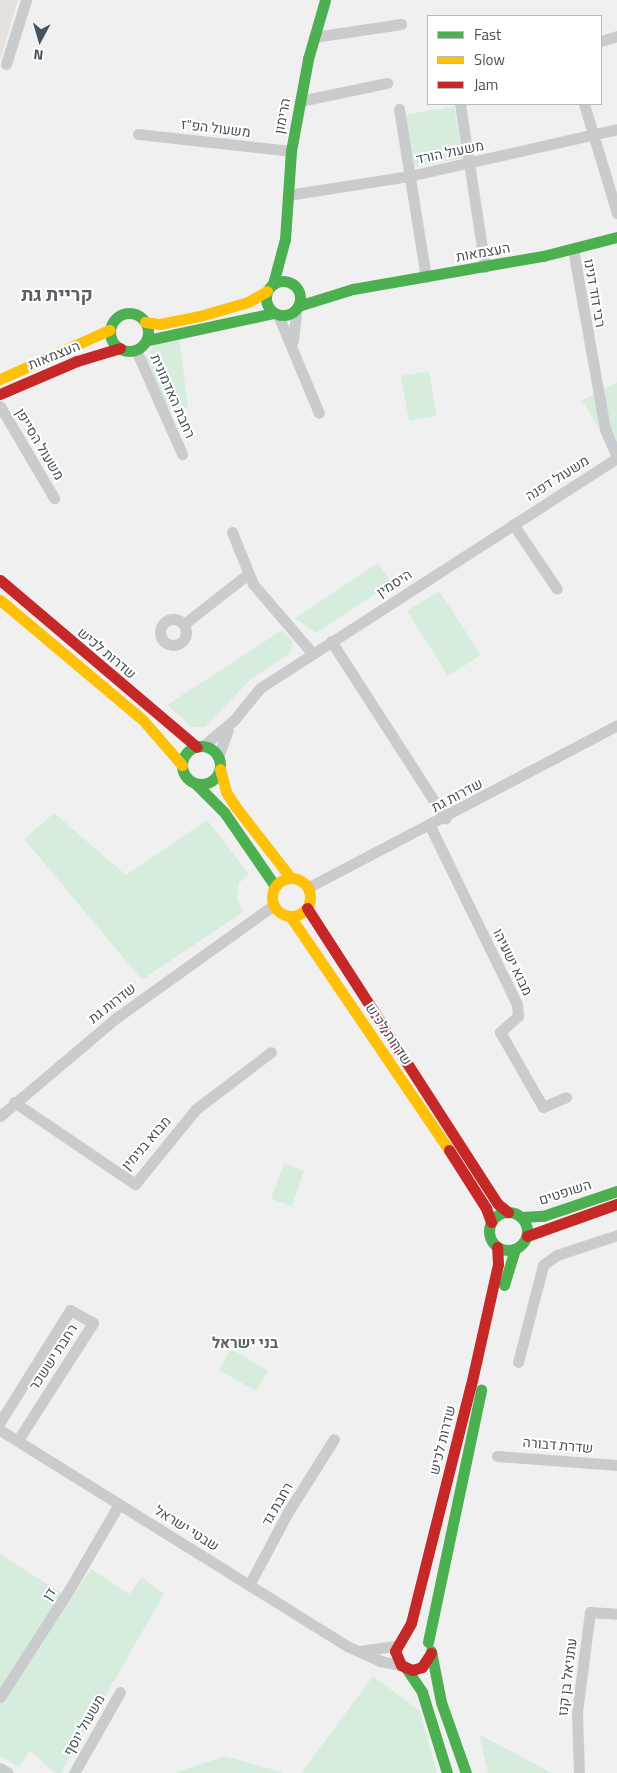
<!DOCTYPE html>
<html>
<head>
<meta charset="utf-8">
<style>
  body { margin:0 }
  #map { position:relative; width:617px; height:1773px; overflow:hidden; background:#f0f0f0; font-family:"Titillium Web",Heebo,sans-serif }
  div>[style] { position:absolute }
  .commercial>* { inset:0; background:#e5e2dd }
  .green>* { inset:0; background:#d6edde }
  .street>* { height:11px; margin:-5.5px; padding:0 5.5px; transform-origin:5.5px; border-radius:5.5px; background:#cacbcd }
  .street>.ring { margin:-5.5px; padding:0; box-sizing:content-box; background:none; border:11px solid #cacbcd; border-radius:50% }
  .fast>* { height:11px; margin:-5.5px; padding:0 5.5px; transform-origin:5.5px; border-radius:5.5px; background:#4caf50 }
  .fast>.ring { margin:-5.5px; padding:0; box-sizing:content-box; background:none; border:11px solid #4caf50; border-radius:50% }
  .slow>* { height:11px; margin:-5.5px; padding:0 5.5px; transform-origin:5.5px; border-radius:5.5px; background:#ffc107 }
  .slow>.ring { margin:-5.5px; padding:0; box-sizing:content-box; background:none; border:11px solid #ffc107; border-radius:50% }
  .jam>* { height:11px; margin:-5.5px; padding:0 5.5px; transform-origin:5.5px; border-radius:5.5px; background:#c62828 }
  span { translate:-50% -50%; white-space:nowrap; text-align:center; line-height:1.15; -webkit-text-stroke:4px #fff; paint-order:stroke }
  .street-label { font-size:14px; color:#48525a }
  .neighbourhood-label { font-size:15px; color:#5c5f63; font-weight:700 }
  .district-label { font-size:19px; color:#5c5f63; font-weight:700 }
  .legend { position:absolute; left:427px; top:15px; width:175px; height:90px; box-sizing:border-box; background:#fff; border:1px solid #b6babd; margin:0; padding:6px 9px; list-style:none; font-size:15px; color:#48525a }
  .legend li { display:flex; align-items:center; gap:10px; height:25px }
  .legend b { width:25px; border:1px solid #b6babd }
  .north { position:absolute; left:15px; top:15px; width:50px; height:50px; -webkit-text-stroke:4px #fff; paint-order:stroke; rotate:186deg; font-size:14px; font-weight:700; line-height:20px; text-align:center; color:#48525a }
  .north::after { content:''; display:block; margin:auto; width:18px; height:22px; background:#48525a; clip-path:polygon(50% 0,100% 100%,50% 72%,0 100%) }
</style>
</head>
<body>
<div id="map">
  <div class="commercial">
    <i style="clip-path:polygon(0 0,18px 0,0 60px)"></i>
  </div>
  <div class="green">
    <i style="clip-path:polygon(454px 106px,463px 158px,415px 167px,405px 115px)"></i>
    <i style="clip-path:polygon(179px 337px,188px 407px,167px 409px,144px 360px,156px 342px)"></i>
    <i style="clip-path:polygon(429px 371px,437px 416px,409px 421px,401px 376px)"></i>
    <i style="clip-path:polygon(617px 382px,617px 446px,611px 450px,582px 400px)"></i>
    <i style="clip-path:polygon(378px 563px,392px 583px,316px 633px,295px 618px)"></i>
    <i style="clip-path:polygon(439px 591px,481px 655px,448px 676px,407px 611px)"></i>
    <i style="clip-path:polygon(282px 630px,293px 642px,290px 653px,250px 680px,205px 727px,192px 727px,167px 705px)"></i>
    <i style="clip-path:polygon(54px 813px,126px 875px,207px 820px,249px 874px,239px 883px,237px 898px,243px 912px,142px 980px,24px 839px)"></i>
    <i style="clip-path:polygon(284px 1163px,304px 1171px,292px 1206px,271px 1199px)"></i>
    <i style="clip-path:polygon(231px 1349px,268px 1371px,256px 1391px,219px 1370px)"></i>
    <i style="clip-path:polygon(0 1554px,71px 1599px,91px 1569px,129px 1594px,142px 1577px,164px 1594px,61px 1773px,55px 1773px,30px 1751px,19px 1767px,0 1756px)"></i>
    <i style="clip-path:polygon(373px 1676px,420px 1711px,437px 1773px,301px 1773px)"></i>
    <i style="clip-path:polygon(479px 1734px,552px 1773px,488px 1773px)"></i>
    <i style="clip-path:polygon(225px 1756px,285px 1773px,174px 1773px)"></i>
  </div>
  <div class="street">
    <i style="left:314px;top:37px;width:88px;rotate:-8.5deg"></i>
    <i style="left:601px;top:41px;width:17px;rotate:-17deg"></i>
    <i style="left:6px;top:64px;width:67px;rotate:-72.6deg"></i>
    <i style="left:300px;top:101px;width:89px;rotate:-11.7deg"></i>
    <i style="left:460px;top:104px;width:165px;rotate:81.3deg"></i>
    <i style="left:584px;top:104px;width:114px;rotate:73.2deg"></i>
    <i style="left:399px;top:109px;width:170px;rotate:80.9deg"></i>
    <i style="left:138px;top:134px;width:154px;rotate:6.3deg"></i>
    <i style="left:288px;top:195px;width:122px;rotate:-8.9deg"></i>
    <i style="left:409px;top:176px;width:213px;rotate:-12.7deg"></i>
    <i style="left:573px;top:249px;width:183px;rotate:79.9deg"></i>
    <i style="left:605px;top:429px;width:30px;rotate:67deg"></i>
    <i style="left:278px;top:315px;width:106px;rotate:67.3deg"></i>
    <i style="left:293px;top:341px;width:31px;rotate:-84deg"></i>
    <i style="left:136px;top:350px;width:114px;rotate:66.1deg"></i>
    <i style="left:0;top:406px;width:107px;rotate:59.6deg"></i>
    <i style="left:513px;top:524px;width:78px;rotate:55.9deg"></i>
    <i style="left:232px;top:532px;width:56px;rotate:68deg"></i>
    <i style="left:253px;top:584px;width:92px;rotate:49.4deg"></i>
    <i class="ring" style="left:160px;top:619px;width:15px;height:15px"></i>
    <i style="left:184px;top:624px;width:81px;rotate:-38deg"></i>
    <i style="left:331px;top:641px;width:211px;rotate:57.2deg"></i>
    <i style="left:203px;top:746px;width:40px;rotate:-40deg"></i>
    <i style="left:234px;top:720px;width:41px;rotate:-50.9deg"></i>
    <i style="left:260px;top:688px;width:425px;rotate:-32.8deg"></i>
    <i style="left:218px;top:757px;width:29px;rotate:-70deg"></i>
    <i style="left:430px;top:826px;width:198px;rotate:64deg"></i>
    <i style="left:517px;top:1004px;width:12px;rotate:85deg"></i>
    <i style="left:518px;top:1016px;width:24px;rotate:138deg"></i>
    <i style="left:500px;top:1032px;width:86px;rotate:60.2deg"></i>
    <i style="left:543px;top:1107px;width:25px;rotate:-23deg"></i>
    <i style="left:309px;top:887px;width:348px;rotate:-27.7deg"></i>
    <i style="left:14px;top:1102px;width:146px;rotate:34.1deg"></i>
    <i style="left:135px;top:1184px;width:97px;rotate:-50.9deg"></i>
    <i style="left:196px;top:1109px;width:94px;rotate:-37.2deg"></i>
    <i style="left:0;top:1116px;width:152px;rotate:-40.2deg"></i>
    <i style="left:116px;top:1018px;width:194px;rotate:-35.6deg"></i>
    <i style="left:518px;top:1362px;width:100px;rotate:-75.5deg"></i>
    <i style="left:543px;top:1265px;width:17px;rotate:-36deg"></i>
    <i style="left:557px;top:1255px;width:63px;rotate:-18.4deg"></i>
    <i style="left:0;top:1422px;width:132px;rotate:-58deg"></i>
    <i style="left:70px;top:1310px;width:26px;rotate:29deg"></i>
    <i style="left:93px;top:1323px;width:139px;rotate:122.7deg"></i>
    <i style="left:0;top:1430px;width:409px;rotate:31.9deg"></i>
    <i style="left:347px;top:1646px;width:36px;rotate:24deg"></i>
    <i style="left:380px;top:1661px;width:21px;rotate:11deg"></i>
    <i style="left:497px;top:1456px;width:120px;rotate:4.3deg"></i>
    <i style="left:249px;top:1585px;width:83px;rotate:-61.9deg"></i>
    <i style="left:288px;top:1512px;width:86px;rotate:-57.8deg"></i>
    <i style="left:359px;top:1651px;width:37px;rotate:-8deg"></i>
    <i style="left:0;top:1697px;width:127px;rotate:-57.2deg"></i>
    <i style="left:69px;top:1590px;width:99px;rotate:-59.8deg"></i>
    <i style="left:0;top:1768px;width:9px;rotate:32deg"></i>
    <i style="left:74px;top:1773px;width:93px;rotate:-60.4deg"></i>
    <i style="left:579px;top:1773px;width:61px;rotate:-91.9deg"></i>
    <i style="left:577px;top:1712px;width:101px;rotate:-82.6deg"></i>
    <i style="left:590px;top:1612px;width:27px;rotate:4deg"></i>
  </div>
  <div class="fast">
    <i class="ring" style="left:266px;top:281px;width:23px;height:23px"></i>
    <i style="left:273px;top:284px;width:47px;rotate:-75.1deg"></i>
    <i style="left:285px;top:239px;width:88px;rotate:-86.1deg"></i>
    <i style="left:291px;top:151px;width:94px;rotate:-79.5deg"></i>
    <i style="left:308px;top:59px;width:61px;rotate:-73.9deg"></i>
    <i style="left:298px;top:306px;width:58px;rotate:-17.2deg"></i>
    <i style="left:353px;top:289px;width:193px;rotate:-9.9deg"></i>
    <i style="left:543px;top:256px;width:76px;rotate:-14.4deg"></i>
    <i class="ring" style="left:110px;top:313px;width:27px;height:27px"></i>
    <i style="left:148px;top:340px;width:129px;rotate:-12.1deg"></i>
    <i class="ring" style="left:182px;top:746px;width:27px;height:27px"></i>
    <i style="left:196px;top:784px;width:40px;rotate:45deg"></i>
    <i style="left:224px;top:812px;width:90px;rotate:55.4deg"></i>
    <i class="ring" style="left:489px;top:1212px;width:27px;height:27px"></i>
    <i style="left:521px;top:1217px;width:22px;rotate:-3deg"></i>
    <i style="left:543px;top:1216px;width:78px;rotate:-18.7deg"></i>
    <i style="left:504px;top:1285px;width:38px;rotate:-73deg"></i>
    <i style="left:428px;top:1642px;width:258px;rotate:-78.1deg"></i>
    <i style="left:431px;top:1651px;width:52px;rotate:78.9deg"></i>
    <i style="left:441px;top:1702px;width:75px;rotate:70.6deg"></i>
    <i style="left:406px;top:1668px;width:29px;rotate:56deg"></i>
    <i style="left:422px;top:1692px;width:85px;rotate:72.8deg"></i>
  </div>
  <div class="slow">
    <i style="left:145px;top:322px;width:15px;rotate:8deg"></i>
    <i style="left:160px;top:324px;width:41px;rotate:-11.3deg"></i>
    <i style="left:200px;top:316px;width:50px;rotate:-16.3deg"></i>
    <i style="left:248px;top:302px;width:22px;rotate:-30deg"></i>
    <i style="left:0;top:379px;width:120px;rotate:-24.2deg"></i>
    <i style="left:0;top:600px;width:185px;rotate:40deg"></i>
    <i style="left:142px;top:719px;width:61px;rotate:49deg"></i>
    <i style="left:220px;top:769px;width:24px;rotate:75deg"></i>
    <i style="left:226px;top:792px;width:17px;rotate:57deg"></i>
    <i style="left:235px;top:806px;width:90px;rotate:52.2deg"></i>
    <i class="ring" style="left:272px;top:878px;width:27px;height:27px"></i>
    <i style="left:290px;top:916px;width:283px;rotate:55.8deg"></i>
  </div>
  <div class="jam">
    <i style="left:0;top:394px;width:84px;rotate:-23.2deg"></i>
    <i style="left:77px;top:361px;width:45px;rotate:-16.8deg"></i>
    <i style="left:0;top:580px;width:258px;rotate:40.3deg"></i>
    <i style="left:307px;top:908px;width:352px;rotate:57.2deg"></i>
    <i style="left:498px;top:1204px;width:13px;rotate:39deg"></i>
    <i style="left:449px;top:1150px;width:69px;rotate:57.5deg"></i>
    <i style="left:486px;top:1208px;width:15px;rotate:70deg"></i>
    <i style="left:527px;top:1236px;width:96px;rotate:-19.6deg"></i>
    <i style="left:431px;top:1653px;width:17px;rotate:123deg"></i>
    <i style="left:422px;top:1667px;width:10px;rotate:163deg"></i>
    <i style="left:412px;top:1670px;width:12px;rotate:-156deg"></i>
    <i style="left:401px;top:1665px;width:15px;rotate:-113deg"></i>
    <i style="left:395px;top:1651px;width:32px;rotate:-60deg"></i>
    <i style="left:411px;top:1623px;width:245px;rotate:-75.9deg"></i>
    <i style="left:471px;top:1385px;width:124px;rotate:-77.4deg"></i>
    <i style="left:498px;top:1264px;width:17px;rotate:-93deg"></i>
  </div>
  <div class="street-label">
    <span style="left:282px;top:116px;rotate:-79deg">הרימון</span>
    <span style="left:216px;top:128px;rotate:7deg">משעול הפ"ז</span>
    <span style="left:450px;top:152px;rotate:-12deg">משעול הורד</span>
    <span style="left:483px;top:252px;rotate:-10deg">העצמאות</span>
    <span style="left:595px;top:293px;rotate:80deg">רבי דוד דנינו</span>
    <span style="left:54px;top:355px;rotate:-22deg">העצמאות</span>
    <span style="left:173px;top:396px;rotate:66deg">רחבת האדמונית</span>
    <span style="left:40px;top:444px;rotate:59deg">משעול הסייפן</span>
    <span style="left:557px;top:478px;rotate:-32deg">משעול דפנה</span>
    <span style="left:394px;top:583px;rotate:-33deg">היסמין</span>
    <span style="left:107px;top:653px;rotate:40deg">שדרות לכיש</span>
    <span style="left:457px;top:795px;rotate:-28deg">שדרות גת</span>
    <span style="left:513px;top:962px;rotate:64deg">מבוא ישעיהו</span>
    <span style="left:112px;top:1003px;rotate:-38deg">שדרות גת</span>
    <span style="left:389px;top:1034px;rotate:56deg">שדרות לכיש</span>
    <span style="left:146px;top:1143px;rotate:-49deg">מבוא בנימין</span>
    <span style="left:565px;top:1192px;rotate:-18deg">השופטים</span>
    <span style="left:53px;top:1357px;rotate:-57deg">רחבת יששכר</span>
    <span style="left:442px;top:1440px;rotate:-76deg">שדרות לכיש</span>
    <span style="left:558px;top:1445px;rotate:5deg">שדרת דבורה</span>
    <span style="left:277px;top:1504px;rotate:-60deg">רחבת גד</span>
    <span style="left:187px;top:1528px;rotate:32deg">שבטי ישראל</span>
    <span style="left:49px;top:1594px;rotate:-57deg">דן</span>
    <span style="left:567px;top:1677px;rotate:-83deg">עתניאל בן קנז</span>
    <span style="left:84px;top:1725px;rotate:-60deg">משעול יוסף</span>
  </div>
  <div class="neighbourhood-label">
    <span style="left:245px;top:1343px">בני ישראל</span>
  </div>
  <div class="district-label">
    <span style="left:57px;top:294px">קריית גת</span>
  </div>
  <ul class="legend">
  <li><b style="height:6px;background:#4caf50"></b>Fast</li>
  <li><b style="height:6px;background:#ffc107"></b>Slow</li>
  <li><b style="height:6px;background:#c62828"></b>Jam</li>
  </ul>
  <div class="north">N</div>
</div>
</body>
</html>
